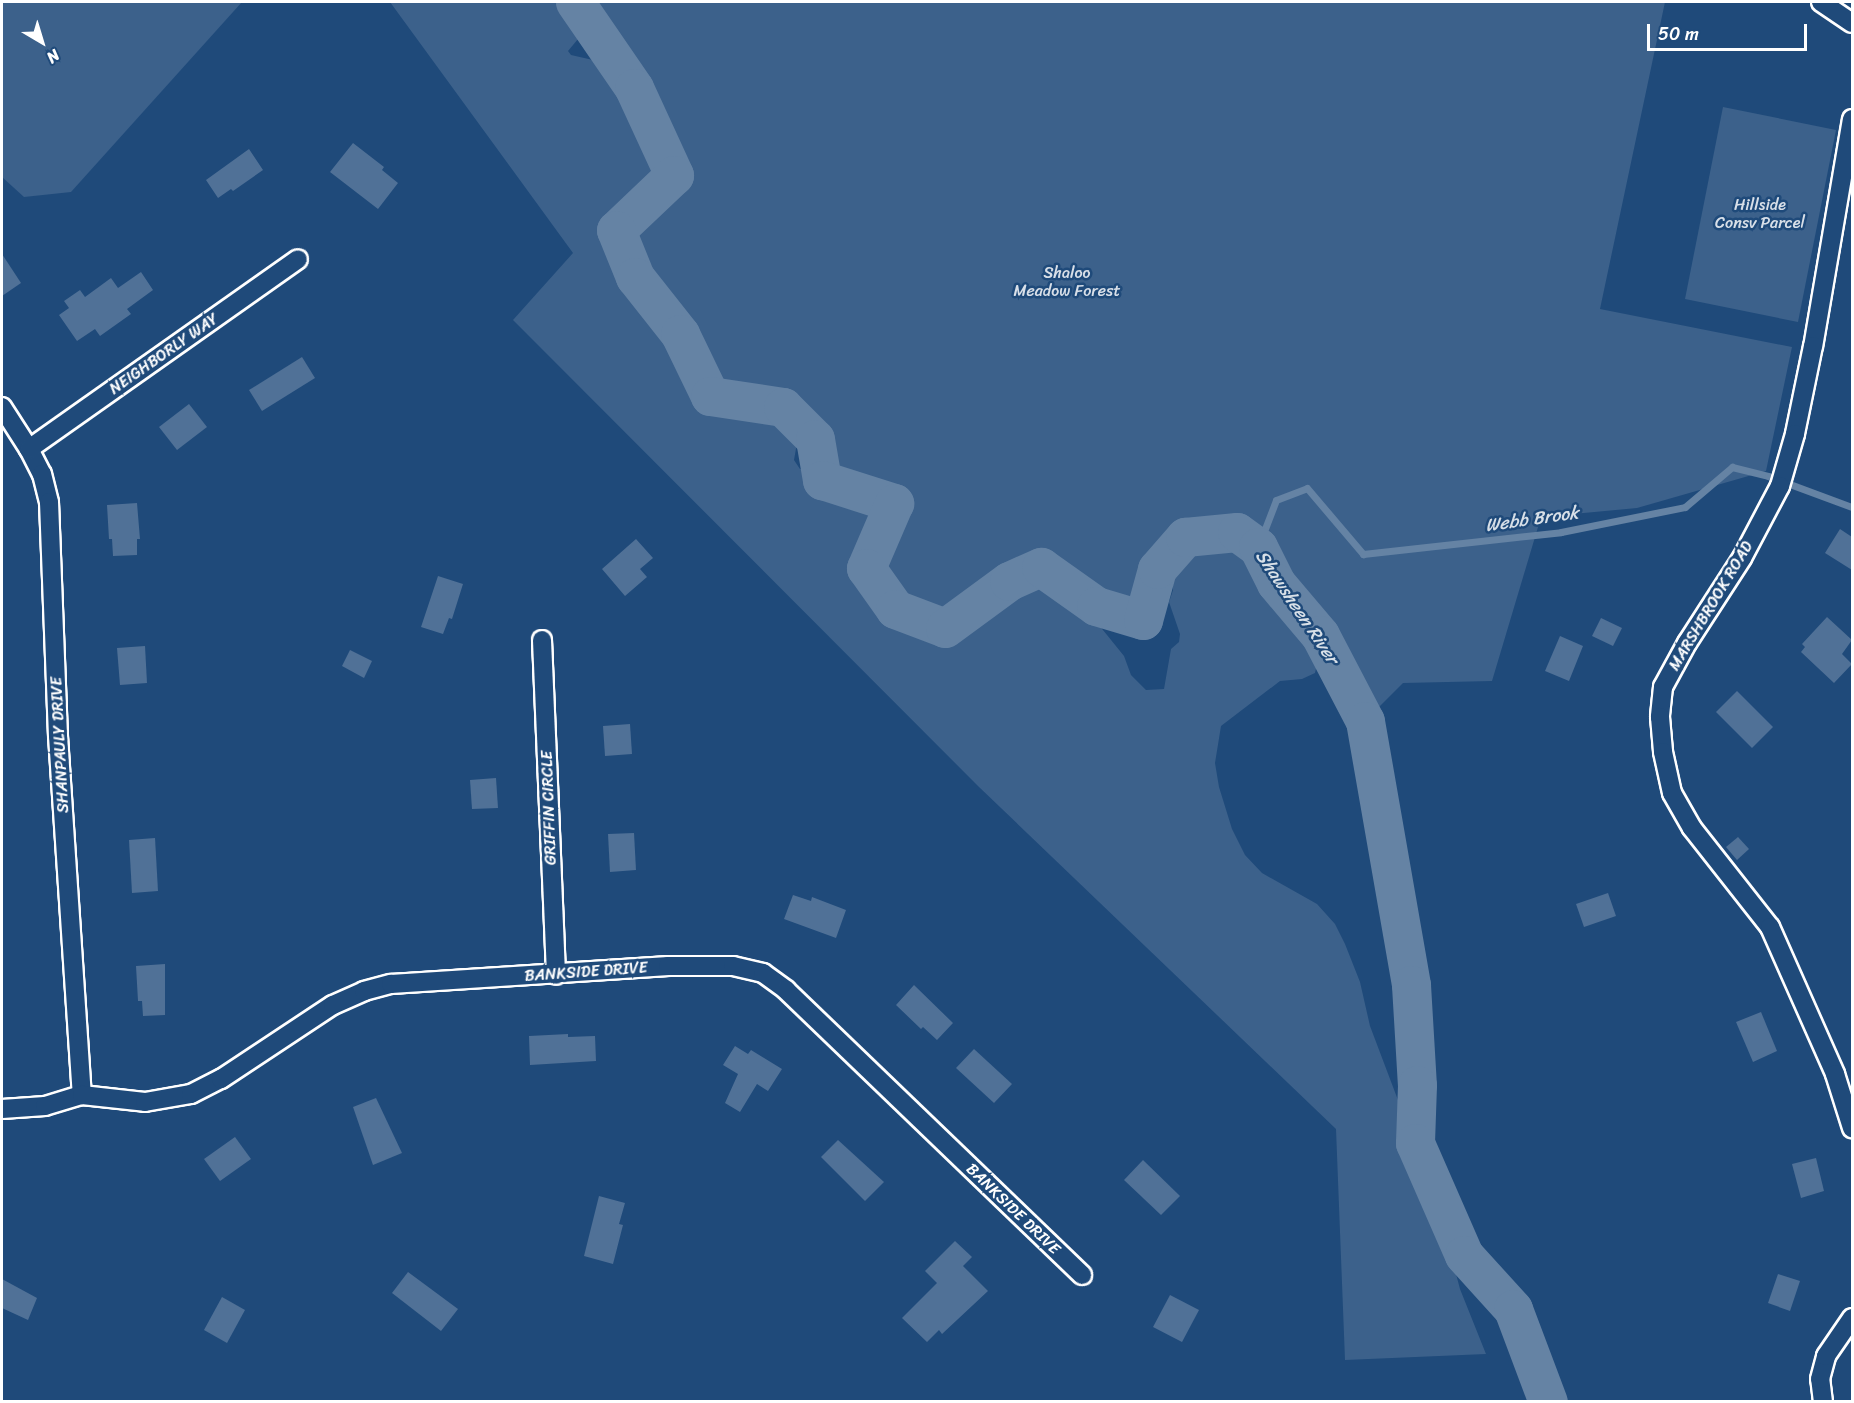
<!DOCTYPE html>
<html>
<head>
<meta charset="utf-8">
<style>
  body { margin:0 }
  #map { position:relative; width:1854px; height:1403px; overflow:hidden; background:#1f4a7a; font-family:Sriracha,sans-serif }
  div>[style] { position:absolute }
  .green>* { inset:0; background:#3c618b }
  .stream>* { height:7px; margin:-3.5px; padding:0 3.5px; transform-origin:3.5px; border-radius:3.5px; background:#6583a4 }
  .river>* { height:39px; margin:-19.5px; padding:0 19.5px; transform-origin:19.5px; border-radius:19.5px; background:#6583a4 }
  .building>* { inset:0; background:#507197 }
  .roads { filter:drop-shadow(2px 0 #fff) drop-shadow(-2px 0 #fff) drop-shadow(0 2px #fff) drop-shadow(0 -2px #fff) }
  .minor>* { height:18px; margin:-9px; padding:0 9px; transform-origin:9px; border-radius:9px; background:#1f4a7a }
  span { translate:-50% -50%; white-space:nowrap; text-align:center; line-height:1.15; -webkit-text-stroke:5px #1f4a7a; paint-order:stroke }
  .park-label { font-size:16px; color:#d8dfe8 }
  .street-label { font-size:16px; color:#fff }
  .water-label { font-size:18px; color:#d8e0e8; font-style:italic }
  .frame { position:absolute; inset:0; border:3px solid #fff; pointer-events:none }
  .north { position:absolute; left:12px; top:12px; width:60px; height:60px; -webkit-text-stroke:4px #1f4a7a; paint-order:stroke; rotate:142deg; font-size:16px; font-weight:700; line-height:24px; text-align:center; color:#fff }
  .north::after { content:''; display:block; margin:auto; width:21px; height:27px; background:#fff; clip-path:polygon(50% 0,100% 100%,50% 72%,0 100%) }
  .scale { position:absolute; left:1647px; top:24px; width:160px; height:27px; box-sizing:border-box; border:3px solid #fff; border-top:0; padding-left:8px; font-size:18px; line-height:21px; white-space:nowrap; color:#fff; -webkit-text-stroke:4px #1f4a7a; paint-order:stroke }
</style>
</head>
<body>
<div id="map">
  <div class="green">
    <i style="clip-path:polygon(2px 2px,242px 2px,71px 192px,24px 197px,2px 177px)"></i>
    <i style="clip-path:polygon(evenodd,390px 2px,1665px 2px,1600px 309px,1792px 347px,1766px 471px,1637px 508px,1541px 517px,1492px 681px,1403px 683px,1365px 721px,1320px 635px,1276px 583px,1258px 547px,1237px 532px,1185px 537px,1157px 569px,1143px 620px,1096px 606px,1069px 588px,1124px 656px,1131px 675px,1146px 690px,1164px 689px,1171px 649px,1179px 642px,1180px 634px,1169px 602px,1173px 590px,1171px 559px,1177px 550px,1229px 538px,1240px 541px,1260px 563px,1274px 604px,1307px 633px,1318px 660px,1315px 673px,1302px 679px,1280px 681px,1221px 726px,1215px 763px,1219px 787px,1232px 829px,1245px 855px,1262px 873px,1317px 904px,1335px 924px,1345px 944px,1360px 982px,1370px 1026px,1438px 1206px,1460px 1289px,1486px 1354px,1345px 1360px,1336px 1129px,979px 787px,513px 320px,573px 253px,390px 2px,589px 22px,634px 88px,636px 92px,632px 92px,615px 65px,571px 55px,568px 51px,588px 27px,589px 22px,390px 2px,666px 159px,674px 175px,647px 200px,653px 173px,666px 159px,390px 2px,809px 433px,815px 439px,822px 480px,844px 488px,829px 489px,812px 469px,800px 469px,794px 460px,797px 443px,809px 433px,390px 2px,880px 499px,894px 503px,871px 556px,873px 528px,880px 499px,390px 2px,1008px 582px,1001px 596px,983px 615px,975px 621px,951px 628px,921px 629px,902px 619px,896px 611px,945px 628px,1008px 582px)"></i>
    <i style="clip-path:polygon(1723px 107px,1836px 130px,1798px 322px,1685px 299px)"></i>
  </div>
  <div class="stream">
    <i style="left:1258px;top:547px;width:50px;rotate:-69deg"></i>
    <i style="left:1276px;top:500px;width:33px;rotate:-21deg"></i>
    <i style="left:1307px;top:488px;width:87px;rotate:49.7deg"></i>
    <i style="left:1363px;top:554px;width:199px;rotate:-6.3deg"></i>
    <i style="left:1561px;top:532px;width:126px;rotate:-11.4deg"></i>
    <i style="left:1685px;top:507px;width:62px;rotate:-40.4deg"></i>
    <i style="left:1732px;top:467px;width:37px;rotate:14deg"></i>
    <i style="left:1768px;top:476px;width:90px;rotate:20.3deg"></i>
  </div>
  <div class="river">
    <i style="left:575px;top:2px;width:104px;rotate:55.5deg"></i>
    <i style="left:634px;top:88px;width:96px;rotate:65.3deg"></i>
    <i style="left:674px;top:175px;width:80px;rotate:136.5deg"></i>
    <i style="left:616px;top:230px;width:51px;rotate:68deg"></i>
    <i style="left:635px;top:277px;width:73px;rotate:51.7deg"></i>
    <i style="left:680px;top:334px;width:69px;rotate:64.2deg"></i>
    <i style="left:710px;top:396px;width:74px;rotate:8.6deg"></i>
    <i style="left:783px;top:407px;width:45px;rotate:45deg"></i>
    <i style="left:815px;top:439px;width:42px;rotate:80.3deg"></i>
    <i style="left:822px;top:480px;width:76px;rotate:17.7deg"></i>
    <i style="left:894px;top:503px;width:71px;rotate:113.3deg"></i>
    <i style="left:866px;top:568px;width:50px;rotate:54.7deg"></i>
    <i style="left:895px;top:609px;width:53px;rotate:20.8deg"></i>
    <i style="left:945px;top:628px;width:79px;rotate:-36.3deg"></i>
    <i style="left:1009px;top:581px;width:35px;rotate:-24deg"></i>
    <i style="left:1041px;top:567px;width:67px;rotate:35.3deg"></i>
    <i style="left:1096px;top:606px;width:49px;rotate:16.6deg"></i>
    <i style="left:1143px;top:620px;width:53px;rotate:-74.6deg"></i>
    <i style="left:1157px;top:569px;width:43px;rotate:-48.8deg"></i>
    <i style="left:1185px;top:537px;width:52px;rotate:-5.5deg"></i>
    <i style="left:1237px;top:532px;width:26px;rotate:36deg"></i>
    <i style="left:1258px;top:547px;width:40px;rotate:63.4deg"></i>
    <i style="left:1276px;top:583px;width:68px;rotate:49.8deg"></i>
    <i style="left:1320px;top:635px;width:97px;rotate:62.4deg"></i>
    <i style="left:1365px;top:721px;width:268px;rotate:80.1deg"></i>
    <i style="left:1411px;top:985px;width:100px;rotate:86.6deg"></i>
    <i style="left:1417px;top:1085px;width:58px;rotate:92deg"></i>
    <i style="left:1415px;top:1143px;width:122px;rotate:66.4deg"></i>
    <i style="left:1464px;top:1255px;width:73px;rotate:47.8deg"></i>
    <i style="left:1513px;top:1309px;width:99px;rotate:69.4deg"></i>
  </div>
  <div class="building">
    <i style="clip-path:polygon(353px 143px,384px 167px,382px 170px,398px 183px,378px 209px,330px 172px)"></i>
    <i style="clip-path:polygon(249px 149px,263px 170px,233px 191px,231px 189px,218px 198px,206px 180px)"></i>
    <i style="clip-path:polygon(2px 254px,21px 283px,2px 296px)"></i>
    <i style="clip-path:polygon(141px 272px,153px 290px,127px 309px,131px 314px,100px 336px,95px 329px,77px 341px,59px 315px,69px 308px,64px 301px,80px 290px,85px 297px,111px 278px,118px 288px)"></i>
    <i style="clip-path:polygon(302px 357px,315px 378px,262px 411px,249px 390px)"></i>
    <i style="clip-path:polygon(189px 404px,207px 427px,177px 450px,159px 427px)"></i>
    <i style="clip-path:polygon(137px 503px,140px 539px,137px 539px,137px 555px,113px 556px,112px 539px,109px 539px,107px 505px)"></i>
    <i style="clip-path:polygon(1840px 529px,1852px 537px,1852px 570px,1825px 553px)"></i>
    <i style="clip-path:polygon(636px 539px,653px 558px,640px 569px,647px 577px,625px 596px,602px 569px)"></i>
    <i style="clip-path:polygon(438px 576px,463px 584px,452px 619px,449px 618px,443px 634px,421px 627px)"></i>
    <i style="clip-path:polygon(1827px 617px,1852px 640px,1842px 654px,1852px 664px,1834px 683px,1801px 652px,1805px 647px,1802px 644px)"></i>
    <i style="clip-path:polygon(1601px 618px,1622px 628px,1613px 646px,1592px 636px)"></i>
    <i style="clip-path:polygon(1560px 636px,1583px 646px,1569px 681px,1545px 671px)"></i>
    <i style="clip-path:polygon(145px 646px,147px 683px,120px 685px,117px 648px)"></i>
    <i style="clip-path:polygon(350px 650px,372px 661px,364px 678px,342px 666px)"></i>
    <i style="clip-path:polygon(1737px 691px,1773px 727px,1752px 748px,1716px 712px)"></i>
    <i style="clip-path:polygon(630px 724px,632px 754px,605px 756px,603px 726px)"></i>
    <i style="clip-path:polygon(496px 778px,498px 808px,472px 809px,470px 780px)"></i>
    <i style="clip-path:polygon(634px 833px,636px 870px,610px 872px,608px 834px)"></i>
    <i style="clip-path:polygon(1738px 837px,1749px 849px,1737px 860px,1726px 847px)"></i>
    <i style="clip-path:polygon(155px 838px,158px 891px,132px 893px,129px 840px)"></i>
    <i style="clip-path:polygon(1608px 893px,1616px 916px,1584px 927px,1576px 904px)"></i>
    <i style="clip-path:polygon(793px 895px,811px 901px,812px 897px,846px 910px,836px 938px,784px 919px)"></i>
    <i style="clip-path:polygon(165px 964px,165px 1015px,143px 1016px,142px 1001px,138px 1001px,136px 966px)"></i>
    <i style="clip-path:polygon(914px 985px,953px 1023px,937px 1040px,923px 1027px,921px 1029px,896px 1005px)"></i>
    <i style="clip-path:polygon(1761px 1012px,1777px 1051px,1753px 1062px,1736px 1022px)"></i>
    <i style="clip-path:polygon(568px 1034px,568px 1037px,595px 1036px,596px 1061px,530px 1065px,529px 1036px)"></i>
    <i style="clip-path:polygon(735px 1046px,748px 1054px,751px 1050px,782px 1069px,768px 1091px,757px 1084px,740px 1112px,725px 1103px,738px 1074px,723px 1065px)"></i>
    <i style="clip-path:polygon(974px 1049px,1012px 1084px,994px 1103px,956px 1068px)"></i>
    <i style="clip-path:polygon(376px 1098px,402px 1153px,373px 1165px,353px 1107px)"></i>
    <i style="clip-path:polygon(235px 1137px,251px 1159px,220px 1181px,204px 1159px)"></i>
    <i style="clip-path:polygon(838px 1140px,884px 1182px,865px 1201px,821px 1157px)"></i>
    <i style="clip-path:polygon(1816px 1158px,1824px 1191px,1801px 1198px,1792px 1164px)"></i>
    <i style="clip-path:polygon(1143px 1160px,1180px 1196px,1161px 1215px,1124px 1180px)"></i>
    <i style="clip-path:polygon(599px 1196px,625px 1203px,619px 1224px,623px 1225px,613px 1264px,584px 1256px)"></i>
    <i style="clip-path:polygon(955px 1241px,972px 1257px,963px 1266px,988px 1291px,942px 1334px,939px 1330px,927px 1342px,902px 1318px,937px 1283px,925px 1271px)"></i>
    <i style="clip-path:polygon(408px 1272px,458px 1309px,441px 1331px,392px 1293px)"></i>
    <i style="clip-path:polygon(1778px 1274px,1800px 1281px,1790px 1311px,1768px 1303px)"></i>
    <i style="clip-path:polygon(2px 1279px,37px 1298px,28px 1320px,2px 1308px)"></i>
    <i style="clip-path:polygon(1170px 1295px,1199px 1310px,1182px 1342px,1153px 1327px)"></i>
    <i style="clip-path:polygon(222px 1297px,245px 1310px,227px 1343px,204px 1330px)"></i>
  </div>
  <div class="roads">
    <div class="minor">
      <i style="left:1821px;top:2px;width:37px;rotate:34deg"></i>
      <i style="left:1852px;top:119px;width:230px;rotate:99.7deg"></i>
      <i style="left:1813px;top:346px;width:90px;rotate:101.6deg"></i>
      <i style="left:1795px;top:434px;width:54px;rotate:106.1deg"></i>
      <i style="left:1780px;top:486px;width:81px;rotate:117.8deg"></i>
      <i style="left:1742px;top:558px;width:101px;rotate:122.9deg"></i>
      <i style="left:1687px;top:643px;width:50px;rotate:118.6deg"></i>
      <i style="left:1663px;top:687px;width:30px;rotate:96deg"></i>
      <i style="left:1660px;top:717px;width:35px;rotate:85deg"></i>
      <i style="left:1663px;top:752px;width:42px;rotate:77.6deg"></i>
      <i style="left:1672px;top:793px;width:40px;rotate:60.3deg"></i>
      <i style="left:1692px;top:828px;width:126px;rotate:51.8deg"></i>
      <i style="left:1770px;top:927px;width:161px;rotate:66.1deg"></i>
      <i style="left:1835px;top:1074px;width:57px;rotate:72.5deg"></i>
      <i style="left:2px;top:407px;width:50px;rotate:57.3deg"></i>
      <i style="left:29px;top:449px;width:28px;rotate:63deg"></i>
      <i style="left:42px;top:474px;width:29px;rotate:76deg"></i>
      <i style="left:49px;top:502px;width:234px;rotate:87.8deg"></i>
      <i style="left:58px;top:736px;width:360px;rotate:86.2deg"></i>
      <i style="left:29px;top:449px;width:329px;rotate:-35.2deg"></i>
      <i style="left:542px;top:640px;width:335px;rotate:87.6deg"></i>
      <i style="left:2px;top:1109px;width:43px;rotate:-4deg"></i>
      <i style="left:45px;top:1106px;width:39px;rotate:-17deg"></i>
      <i style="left:82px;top:1095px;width:63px;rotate:6.3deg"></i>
      <i style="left:145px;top:1102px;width:47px;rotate:-9.9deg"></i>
      <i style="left:191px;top:1094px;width:34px;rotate:-27deg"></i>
      <i style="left:221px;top:1079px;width:134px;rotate:-33.5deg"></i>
      <i style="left:333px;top:1005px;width:34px;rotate:-24deg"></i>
      <i style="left:364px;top:991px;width:28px;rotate:-15deg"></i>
      <i style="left:391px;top:984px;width:278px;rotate:-3.7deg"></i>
      <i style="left:668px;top:966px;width:65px"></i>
      <i style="left:733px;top:966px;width:31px;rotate:13deg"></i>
      <i style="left:763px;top:973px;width:29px;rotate:36deg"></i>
      <i style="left:786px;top:990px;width:411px;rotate:43.9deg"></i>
      <i style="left:1823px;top:1402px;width:23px;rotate:-97deg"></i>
      <i style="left:1820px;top:1379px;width:24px;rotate:-75deg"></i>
      <i style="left:1826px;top:1356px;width:46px;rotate:-55.6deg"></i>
    </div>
  </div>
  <div class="park-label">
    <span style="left:1760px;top:214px">Hillside<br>Consv Parcel</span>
    <span style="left:1067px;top:282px">Shaloo<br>Meadow Forest</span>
  </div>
  <div class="street-label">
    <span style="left:164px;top:354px;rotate:-35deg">NEIGHBORLY WAY</span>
    <span style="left:1711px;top:606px;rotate:-59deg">MARSHBROOK ROAD</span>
    <span style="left:60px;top:745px;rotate:-93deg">SHANPAULY DRIVE</span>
    <span style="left:549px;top:808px;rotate:-92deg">GRIFFIN CIRCLE</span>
    <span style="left:586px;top:972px;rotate:-4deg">BANKSIDE DRIVE</span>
    <span style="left:1013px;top:1209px;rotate:44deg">BANKSIDE DRIVE</span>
  </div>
  <div class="water-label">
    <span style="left:1532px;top:519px;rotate:-8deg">Webb Brook</span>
    <span style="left:1297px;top:607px;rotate:56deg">Shawsheen River</span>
  </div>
  <div class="frame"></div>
  <div class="north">N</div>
  <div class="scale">50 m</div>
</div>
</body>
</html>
